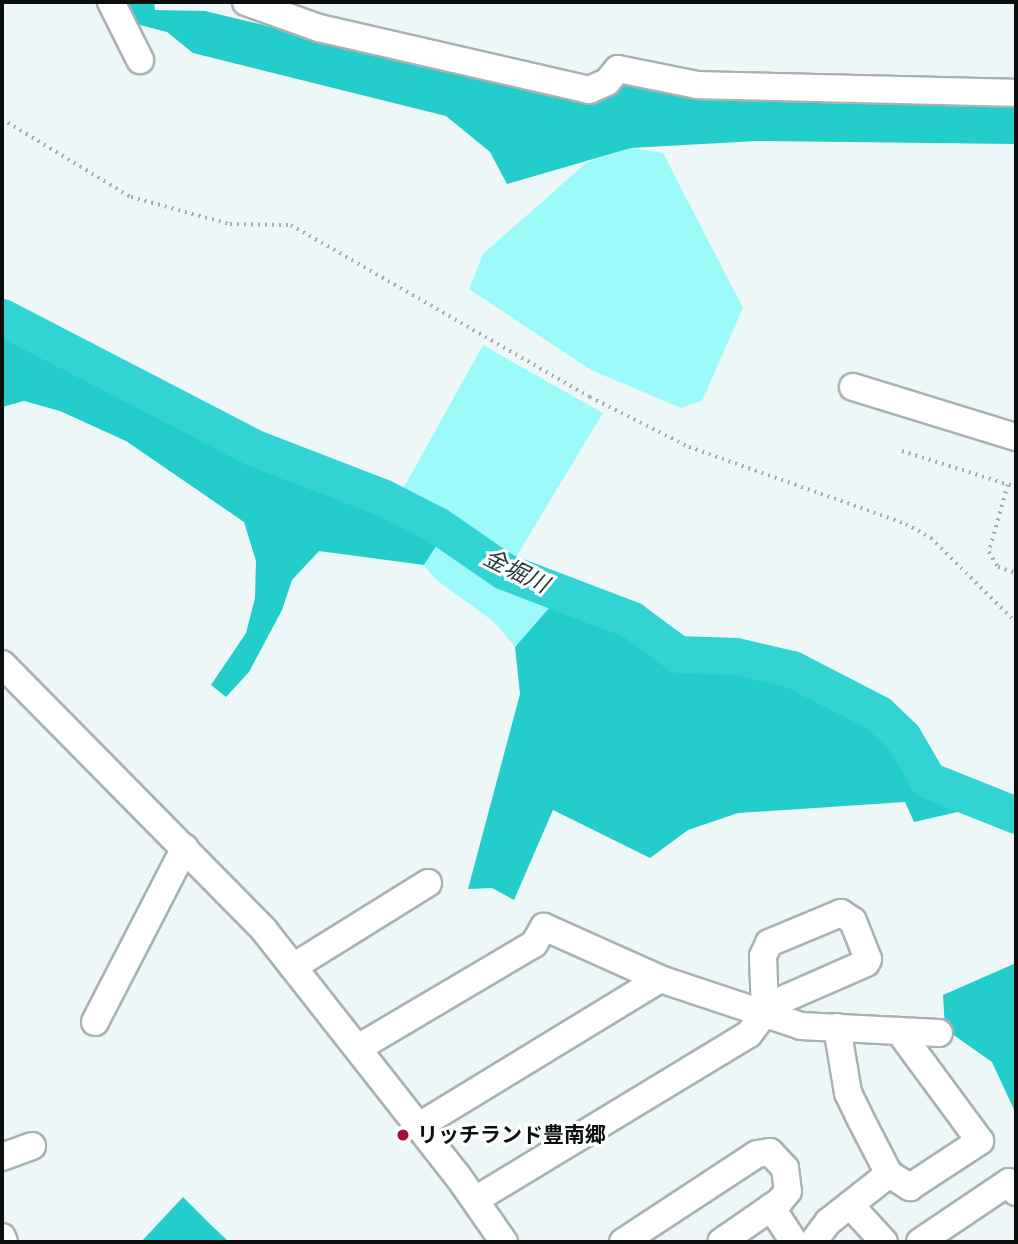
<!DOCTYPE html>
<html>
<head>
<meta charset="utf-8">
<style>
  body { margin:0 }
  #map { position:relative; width:1018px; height:1244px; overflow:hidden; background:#eef7f7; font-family:Merriweather,"Noto Sans JP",serif }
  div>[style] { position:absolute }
  .green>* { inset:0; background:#9cfbf9 }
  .forest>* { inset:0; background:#23cdcb }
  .river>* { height:37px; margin:-18.5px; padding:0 18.5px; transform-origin:18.5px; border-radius:18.5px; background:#31d4d3 }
  .path>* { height:3.5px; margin-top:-1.75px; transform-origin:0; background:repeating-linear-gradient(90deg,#a6adad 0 2px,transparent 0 7px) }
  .roads { filter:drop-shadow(2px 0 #a9b2b2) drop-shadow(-2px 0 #a9b2b2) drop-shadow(0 2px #a9b2b2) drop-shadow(0 -2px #a9b2b2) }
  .minor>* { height:26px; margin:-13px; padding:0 13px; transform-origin:13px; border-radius:13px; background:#fff }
  .dots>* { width:19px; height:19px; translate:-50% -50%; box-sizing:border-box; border:4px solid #fff; border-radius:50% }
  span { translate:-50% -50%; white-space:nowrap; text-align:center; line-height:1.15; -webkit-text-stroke:6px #fff; paint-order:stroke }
  .poi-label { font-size:21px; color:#0c0f0f; font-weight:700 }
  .left { translate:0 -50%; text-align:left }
  .water-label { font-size:23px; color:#233c3b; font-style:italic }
  .frame { position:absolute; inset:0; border:4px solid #0c0f0f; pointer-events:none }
</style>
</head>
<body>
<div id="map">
  <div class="green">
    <i style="clip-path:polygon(631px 148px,663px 153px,743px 308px,702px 401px,681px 408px,591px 370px,469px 289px,483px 254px,587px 162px)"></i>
    <i style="clip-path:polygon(483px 345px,603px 413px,510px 567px,399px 496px)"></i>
    <i style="clip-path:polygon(431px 531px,504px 575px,556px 600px,515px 647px,494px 622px,434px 578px,424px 565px,438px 543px)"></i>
  </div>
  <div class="forest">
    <i style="clip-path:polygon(118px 2px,154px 2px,155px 10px,205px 11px,587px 103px,610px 97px,624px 86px,1016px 101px,1016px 144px,756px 141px,631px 148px,507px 184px,490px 152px,446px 116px,193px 53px,167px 32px,132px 23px)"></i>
    <i style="clip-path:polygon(2px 325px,132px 389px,254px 456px,384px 504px,431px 531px,438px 543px,424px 565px,319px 551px,292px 580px,282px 610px,249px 672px,226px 697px,211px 685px,246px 633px,255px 598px,256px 561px,244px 522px,126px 441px,60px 411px,24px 401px,2px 407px)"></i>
    <i style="clip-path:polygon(556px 600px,609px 618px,682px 664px,736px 662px,790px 677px,876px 720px,929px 790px,965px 803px,962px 811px,914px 822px,905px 802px,738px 813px,688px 830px,650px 858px,553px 810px,514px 900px,492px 888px,468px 889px,520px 694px,515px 647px)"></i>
    <i style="clip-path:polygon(1016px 963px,1016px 1114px,992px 1062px,945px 1029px,943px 995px)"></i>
    <i style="clip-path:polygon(183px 1197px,211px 1225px,229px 1242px,141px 1242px)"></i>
  </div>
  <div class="river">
    <i style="left:2px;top:317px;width:285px;rotate:27.4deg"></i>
    <i style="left:255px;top:448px;width:136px;rotate:21.1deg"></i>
    <i style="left:382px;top:497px;width:62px;rotate:27deg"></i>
    <i style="left:437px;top:525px;width:81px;rotate:34.5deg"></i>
    <i style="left:504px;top:571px;width:137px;rotate:20.9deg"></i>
    <i style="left:632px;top:620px;width:57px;rotate:36.5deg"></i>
    <i style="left:678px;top:654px;width:58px;rotate:2deg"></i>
    <i style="left:736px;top:656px;width:57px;rotate:13.1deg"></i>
    <i style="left:792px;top:669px;width:98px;rotate:27.3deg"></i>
    <i style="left:879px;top:714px;width:33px;rotate:44deg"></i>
    <i style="left:903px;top:737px;width:50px;rotate:59.8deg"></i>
    <i style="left:928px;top:780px;width:95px;rotate:21.7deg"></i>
  </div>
  <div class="path">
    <i style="left:2px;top:119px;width:151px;rotate:31.2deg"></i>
    <i style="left:131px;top:197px;width:103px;rotate:15.3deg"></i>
    <i style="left:230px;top:224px;width:61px;rotate:0.9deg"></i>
    <i style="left:291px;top:225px;width:345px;rotate:29.9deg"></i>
    <i style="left:590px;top:397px;width:111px;rotate:26.8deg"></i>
    <i style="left:689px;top:447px;width:230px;rotate:19.5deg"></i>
    <i style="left:906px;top:524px;width:29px;rotate:29deg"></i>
    <i style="left:931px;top:538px;width:120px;rotate:44.7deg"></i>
    <i style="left:902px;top:451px;width:120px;rotate:17.5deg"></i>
    <i style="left:1008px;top:485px;width:70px;rotate:105.8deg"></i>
    <i style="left:989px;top:552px;width:17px;rotate:59deg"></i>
    <i style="left:998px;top:567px;width:19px;rotate:18deg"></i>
  </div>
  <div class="roads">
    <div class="minor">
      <i style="left:111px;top:2px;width:65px;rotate:63.4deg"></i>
      <i style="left:246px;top:2px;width:77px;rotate:19.6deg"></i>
      <i style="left:319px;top:28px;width:277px;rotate:12.9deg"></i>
      <i style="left:589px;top:90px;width:20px;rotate:-24deg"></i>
      <i style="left:607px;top:82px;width:17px;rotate:-50deg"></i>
      <i style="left:618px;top:69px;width:81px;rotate:11.4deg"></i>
      <i style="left:697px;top:85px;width:319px;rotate:1.4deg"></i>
      <i style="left:853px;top:387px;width:170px;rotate:17.1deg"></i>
      <i style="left:2px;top:664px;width:373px;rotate:45.4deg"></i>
      <i style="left:264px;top:930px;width:312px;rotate:51.8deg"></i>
      <i style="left:457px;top:1175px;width:82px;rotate:55deg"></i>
      <i style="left:841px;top:913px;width:14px;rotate:34deg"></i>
      <i style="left:853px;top:921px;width:41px;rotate:68.5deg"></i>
      <i style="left:868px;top:959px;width:4px;rotate:117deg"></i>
      <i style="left:866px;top:963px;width:90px;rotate:156.3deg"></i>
      <i style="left:784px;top:999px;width:24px;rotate:144deg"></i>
      <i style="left:765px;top:1013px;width:57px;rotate:-92deg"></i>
      <i style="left:763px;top:956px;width:14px;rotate:-65deg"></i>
      <i style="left:769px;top:943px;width:78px;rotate:-22.6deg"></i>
      <i style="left:293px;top:967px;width:159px;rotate:-31.9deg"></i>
      <i style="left:95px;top:1022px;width:196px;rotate:-62.7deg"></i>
      <i style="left:837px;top:1027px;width:67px;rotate:80.5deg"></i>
      <i style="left:848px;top:1093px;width:25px;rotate:64deg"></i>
      <i style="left:859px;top:1116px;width:65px;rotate:62.7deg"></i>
      <i style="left:889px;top:1174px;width:25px;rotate:32deg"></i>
      <i style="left:910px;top:1187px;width:84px;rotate:-33.3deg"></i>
      <i style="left:980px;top:1141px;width:137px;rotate:-126.4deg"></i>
      <i style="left:358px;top:1048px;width:204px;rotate:-30.6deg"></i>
      <i style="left:534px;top:944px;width:20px;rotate:-60deg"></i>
      <i style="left:544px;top:927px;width:127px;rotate:24.1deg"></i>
      <i style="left:660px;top:979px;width:149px;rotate:18.4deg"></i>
      <i style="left:801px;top:1026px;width:138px;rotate:2.9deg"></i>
      <i style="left:419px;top:1126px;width:282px;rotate:-31.4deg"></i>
      <i style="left:2px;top:1157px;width:32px;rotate:-20deg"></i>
      <i style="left:475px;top:1200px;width:320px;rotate:-31.2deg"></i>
      <i style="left:749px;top:1034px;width:26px;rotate:-53deg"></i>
      <i style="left:850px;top:1205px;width:50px;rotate:47.4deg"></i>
      <i style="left:771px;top:1207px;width:42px;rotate:56.7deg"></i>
      <i style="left:2px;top:1237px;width:5px;rotate:68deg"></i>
      <i style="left:623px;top:1242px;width:160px;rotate:-33.3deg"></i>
      <i style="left:757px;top:1154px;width:13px;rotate:-9deg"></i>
      <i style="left:770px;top:1152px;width:22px;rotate:47deg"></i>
      <i style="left:785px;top:1168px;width:23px;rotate:83deg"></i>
      <i style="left:788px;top:1191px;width:14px;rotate:129deg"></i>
      <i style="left:779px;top:1202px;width:70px;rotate:145.4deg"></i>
      <i style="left:813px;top:1242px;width:25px;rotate:-53deg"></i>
      <i style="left:828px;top:1222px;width:78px;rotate:-38.2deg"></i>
      <i style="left:920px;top:1242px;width:107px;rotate:-34deg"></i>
      <i style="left:1009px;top:1182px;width:12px;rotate:55deg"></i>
    </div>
  </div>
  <div class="dots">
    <i style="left:403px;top:1135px;background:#a70f3b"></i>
  </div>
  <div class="poi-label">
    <span class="left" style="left:417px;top:1135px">リッチランド豊南郷</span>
  </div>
  <div class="water-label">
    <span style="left:516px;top:571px;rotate:26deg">金堀川</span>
  </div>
  <div class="frame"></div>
</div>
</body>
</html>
